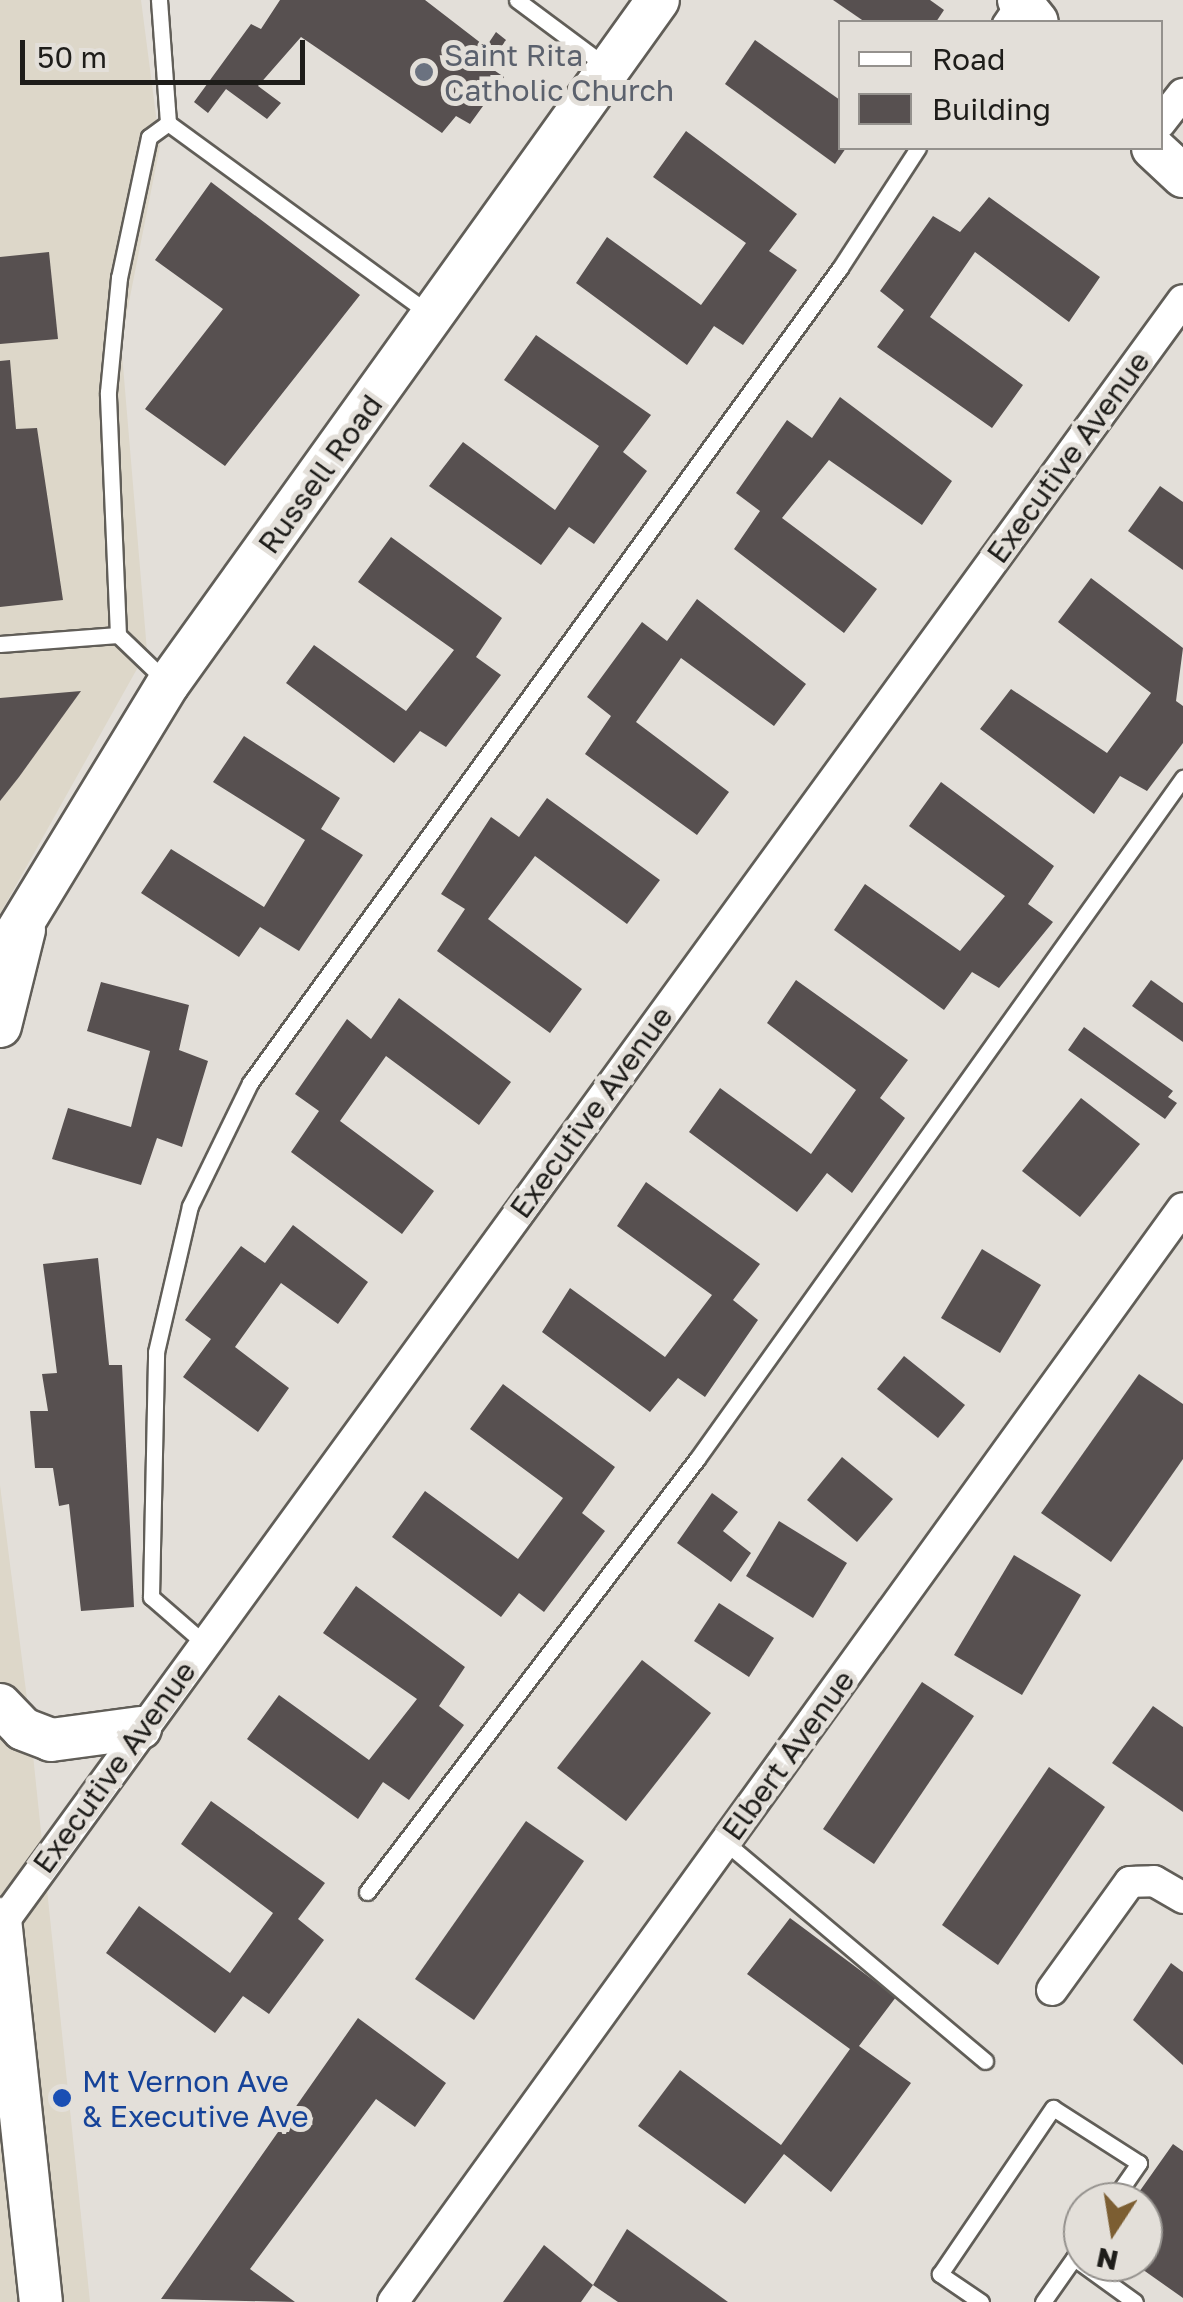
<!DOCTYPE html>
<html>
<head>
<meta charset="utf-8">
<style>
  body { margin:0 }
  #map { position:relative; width:1183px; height:2302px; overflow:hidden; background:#e3dfd9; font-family:"Golos Text",sans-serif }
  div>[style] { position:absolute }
  .built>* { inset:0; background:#ddd7c9 }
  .building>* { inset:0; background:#575050 }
  .roads { filter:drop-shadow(2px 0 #615e58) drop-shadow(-2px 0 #615e58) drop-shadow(0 2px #615e58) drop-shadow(0 -2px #615e58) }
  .lane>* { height:15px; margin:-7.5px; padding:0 7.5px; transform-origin:7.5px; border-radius:7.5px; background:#fff }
  .street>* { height:30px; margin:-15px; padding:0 15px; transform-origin:15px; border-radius:15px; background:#fff }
  .secondary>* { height:42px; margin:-21px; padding:0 21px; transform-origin:21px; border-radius:21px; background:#fff }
  .dots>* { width:28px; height:28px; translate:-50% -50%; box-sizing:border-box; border:5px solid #e3dfd9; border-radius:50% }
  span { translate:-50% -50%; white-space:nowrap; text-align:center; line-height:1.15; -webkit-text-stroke:10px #e3dfd9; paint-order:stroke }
  .worship-label { font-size:30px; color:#5b616d }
  .left { translate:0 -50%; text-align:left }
  .street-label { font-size:30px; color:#1e1d1a }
  .transit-label { font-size:30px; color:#164399 }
  .legend { position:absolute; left:838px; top:20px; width:325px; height:130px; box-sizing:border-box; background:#e3dfd9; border:2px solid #94918d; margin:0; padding:12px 18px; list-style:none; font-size:30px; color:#1e1d1a }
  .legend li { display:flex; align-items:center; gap:20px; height:50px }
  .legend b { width:50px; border:2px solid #94918d }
  .north { position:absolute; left:1063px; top:2182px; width:100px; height:100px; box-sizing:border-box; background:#e3dfd9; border:2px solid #94918d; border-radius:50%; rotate:192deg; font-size:28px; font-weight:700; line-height:40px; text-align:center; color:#1e1d1a }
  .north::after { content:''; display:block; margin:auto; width:35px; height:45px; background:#7c5e32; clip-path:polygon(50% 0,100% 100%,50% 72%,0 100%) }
  .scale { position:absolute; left:20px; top:40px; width:285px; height:45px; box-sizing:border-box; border:5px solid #1e1d1a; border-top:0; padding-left:12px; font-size:30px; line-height:35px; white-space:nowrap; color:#1e1d1a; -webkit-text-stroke:8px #e3dfd9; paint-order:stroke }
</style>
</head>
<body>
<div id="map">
  <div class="built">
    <i style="clip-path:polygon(0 0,141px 0,160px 146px,121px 342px,147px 651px,0 914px)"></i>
    <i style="clip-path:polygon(0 1485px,28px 1707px,90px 2302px,0 2302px)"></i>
  </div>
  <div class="building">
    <i style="clip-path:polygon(280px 0,425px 0,486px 47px,496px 32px,506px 40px,488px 66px,504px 77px,470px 124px,456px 116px,442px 133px,301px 37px,258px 86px,281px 103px,267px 119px,226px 89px,208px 113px,194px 102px,251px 24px,261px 29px)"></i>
    <i style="clip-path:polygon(833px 0,930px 0,944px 10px,936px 22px,865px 22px)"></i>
    <i style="clip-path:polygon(755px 40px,840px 100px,846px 148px,835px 164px,725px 84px)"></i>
    <i style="clip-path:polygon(686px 131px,797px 214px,769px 251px,797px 270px,743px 345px,714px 326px,687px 365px,576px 283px,607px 237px,701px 305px,746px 243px,653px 177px)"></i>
    <i style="clip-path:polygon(211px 182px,360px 295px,225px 466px,145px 409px,223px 309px,155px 260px)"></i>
    <i style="clip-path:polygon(989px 197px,1100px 277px,1069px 322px,975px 252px,930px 317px,1023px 385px,992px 428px,877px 347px,904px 310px,880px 291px,933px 216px,960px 232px)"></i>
    <i style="clip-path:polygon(49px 252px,58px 339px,0 344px,0 257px)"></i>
    <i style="clip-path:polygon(536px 335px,651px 415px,623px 452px,647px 471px,594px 544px,569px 527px,541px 565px,429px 486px,463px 442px,555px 510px,599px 446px,504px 380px)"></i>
    <i style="clip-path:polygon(10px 360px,16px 429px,37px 428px,63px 600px,0 607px,0 361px)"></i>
    <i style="clip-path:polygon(840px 397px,952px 481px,922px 525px,829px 460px,782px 518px,877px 589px,844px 633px,734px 549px,760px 511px,736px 493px,787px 420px,812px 438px)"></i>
    <i style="clip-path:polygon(1160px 486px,1183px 502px,1183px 570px,1128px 531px)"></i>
    <i style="clip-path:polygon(391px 537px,502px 618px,476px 657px,501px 675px,446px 747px,420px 731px,394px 763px,286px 683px,314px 645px,406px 711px,454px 650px,358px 582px)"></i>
    <i style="clip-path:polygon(1091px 578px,1183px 648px,1176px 701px,1183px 706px,1183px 743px,1147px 791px,1120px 776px,1094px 814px,980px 729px,1011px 689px,1107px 753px,1151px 693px,1058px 622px)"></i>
    <i style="clip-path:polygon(697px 599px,806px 684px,774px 726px,681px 658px,636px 722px,729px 792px,697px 835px,585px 754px,611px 716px,587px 697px,642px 622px,667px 641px)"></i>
    <i style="clip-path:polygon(81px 691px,19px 777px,0 801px,0 698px)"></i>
    <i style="clip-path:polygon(244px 736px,340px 798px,321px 829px,363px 855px,299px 951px,260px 927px,239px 957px,141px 893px,171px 849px,264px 907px,305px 840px,213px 782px)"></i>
    <i style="clip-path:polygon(941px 782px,1054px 866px,1028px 904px,1053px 922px,999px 988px,972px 972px,944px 1010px,834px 930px,865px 884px,960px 951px,1005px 896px,909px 826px)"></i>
    <i style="clip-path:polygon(547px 798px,660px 880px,627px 924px,535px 856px,488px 919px,582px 989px,550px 1033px,437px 951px,465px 909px,441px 894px,491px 817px,519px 837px)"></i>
    <i style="clip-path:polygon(796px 980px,908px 1060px,880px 1098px,905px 1118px,852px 1193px,827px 1173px,797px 1212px,689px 1132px,720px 1088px,811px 1154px,856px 1090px,767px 1023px)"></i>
    <i style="clip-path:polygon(1151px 980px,1183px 1003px,1183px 1042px,1132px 1006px)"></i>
    <i style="clip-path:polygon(101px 982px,189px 1005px,179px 1050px,208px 1061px,182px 1147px,157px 1138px,141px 1185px,52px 1159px,68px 1108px,131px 1127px,150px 1051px,87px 1031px)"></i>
    <i style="clip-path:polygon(399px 998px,511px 1082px,479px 1125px,386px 1056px,340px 1121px,434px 1191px,402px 1234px,291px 1152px,319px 1111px,295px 1094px,347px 1019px,371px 1039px)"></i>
    <i style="clip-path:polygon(1084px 1027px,1173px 1091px,1168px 1097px,1177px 1103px,1165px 1119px,1068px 1050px)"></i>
    <i style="clip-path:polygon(1081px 1098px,1140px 1144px,1080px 1217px,1022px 1171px)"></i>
    <i style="clip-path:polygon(646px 1182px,760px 1264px,733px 1300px,758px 1320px,705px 1397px,678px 1378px,650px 1412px,542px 1332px,570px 1288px,665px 1357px,712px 1295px,617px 1226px)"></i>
    <i style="clip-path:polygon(293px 1225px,368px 1282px,338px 1324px,281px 1283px,235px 1347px,289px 1388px,258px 1432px,183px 1377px,211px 1339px,185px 1320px,241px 1246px,265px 1263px)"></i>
    <i style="clip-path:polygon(982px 1249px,1041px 1285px,1000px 1353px,941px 1318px)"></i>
    <i style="clip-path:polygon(98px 1258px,109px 1365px,122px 1365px,134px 1607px,81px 1611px,69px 1504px,59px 1506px,53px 1468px,35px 1468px,30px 1411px,48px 1411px,42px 1374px,57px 1373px,43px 1264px)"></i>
    <i style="clip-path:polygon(904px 1356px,965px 1405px,938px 1438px,877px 1389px)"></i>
    <i style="clip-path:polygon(1139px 1374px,1183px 1404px,1183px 1459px,1111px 1562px,1041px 1513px)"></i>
    <i style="clip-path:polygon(503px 1384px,615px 1467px,582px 1513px,605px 1531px,544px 1612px,519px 1593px,501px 1617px,392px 1537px,425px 1491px,518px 1559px,563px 1498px,470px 1429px)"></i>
    <i style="clip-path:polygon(842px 1457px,893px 1499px,857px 1542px,807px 1500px)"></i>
    <i style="clip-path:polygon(712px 1493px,738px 1512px,723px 1531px,751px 1553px,731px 1582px,677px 1543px)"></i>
    <i style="clip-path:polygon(779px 1521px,847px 1563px,813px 1618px,746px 1576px)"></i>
    <i style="clip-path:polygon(1014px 1555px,1081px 1595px,1022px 1695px,954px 1655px)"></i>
    <i style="clip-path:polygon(356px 1586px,465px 1667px,439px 1706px,464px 1725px,409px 1800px,383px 1782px,358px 1819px,247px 1739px,279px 1695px,369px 1760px,417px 1699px,323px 1633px)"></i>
    <i style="clip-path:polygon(719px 1603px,774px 1638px,749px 1677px,694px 1641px)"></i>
    <i style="clip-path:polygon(642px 1660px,711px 1713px,626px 1821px,557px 1768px)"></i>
    <i style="clip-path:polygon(922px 1682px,974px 1716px,874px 1864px,823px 1829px)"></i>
    <i style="clip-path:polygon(1153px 1706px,1183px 1727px,1183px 1812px,1112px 1763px)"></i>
    <i style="clip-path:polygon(1049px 1767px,1105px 1807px,998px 1965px,942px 1925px)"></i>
    <i style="clip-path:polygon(211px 1801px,325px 1883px,298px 1919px,324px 1940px,269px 2014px,243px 1996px,215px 2033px,106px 1953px,139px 1906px,230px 1973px,273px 1913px,181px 1844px)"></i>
    <i style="clip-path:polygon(526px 1821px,584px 1861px,474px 2020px,415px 1979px)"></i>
    <i style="clip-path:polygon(790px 1918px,896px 1997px,859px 2046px,911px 2083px,831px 2192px,784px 2154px,745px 2204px,638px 2126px,680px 2070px,781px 2145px,850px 2049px,747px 1974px)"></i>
    <i style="clip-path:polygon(1171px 1963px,1183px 1972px,1183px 2065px,1133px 2020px)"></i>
    <i style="clip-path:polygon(358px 2018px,446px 2083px,415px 2127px,376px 2099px,250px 2269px,295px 2302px,161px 2299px)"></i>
    <i style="clip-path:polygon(1173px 2144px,1183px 2151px,1183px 2298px,1132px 2262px,1143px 2262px,1143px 2202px,1132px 2202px)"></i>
    <i style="clip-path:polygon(627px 2229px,728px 2302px,618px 2302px,593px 2285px)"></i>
    <i style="clip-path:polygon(544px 2245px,593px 2285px,581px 2302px,503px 2302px)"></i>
  </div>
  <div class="roads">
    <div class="lane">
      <i style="left:159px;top:0;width:123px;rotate:85.8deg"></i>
      <i style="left:168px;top:123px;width:324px;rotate:36.1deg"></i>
      <i style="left:517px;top:0;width:111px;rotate:36.6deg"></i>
      <i style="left:1000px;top:22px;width:27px;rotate:-56deg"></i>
      <i style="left:118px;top:635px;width:243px;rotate:-92.4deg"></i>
      <i style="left:108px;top:392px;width:115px;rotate:-84.5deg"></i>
      <i style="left:119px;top:278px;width:144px;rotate:-78deg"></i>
      <i style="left:149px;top:137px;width:24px;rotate:-36deg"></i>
      <i style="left:0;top:644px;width:118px;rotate:-4.4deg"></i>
      <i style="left:118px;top:635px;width:68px;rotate:43.8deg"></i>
      <i style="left:204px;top:1643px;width:70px;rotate:-139deg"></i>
      <i style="left:151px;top:1597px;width:245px;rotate:-88.8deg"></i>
      <i style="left:156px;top:1352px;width:150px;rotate:-76.9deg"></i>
      <i style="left:190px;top:1206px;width:137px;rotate:-64deg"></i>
      <i style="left:250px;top:1083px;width:1006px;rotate:-54.1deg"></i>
      <i style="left:840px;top:268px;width:143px;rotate:-57deg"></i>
      <i style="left:725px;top:1842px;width:340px;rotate:40.1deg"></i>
      <i style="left:367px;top:1892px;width:544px;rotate:-52.69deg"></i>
      <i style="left:697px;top:1459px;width:837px;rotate:-54.49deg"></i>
      <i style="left:1074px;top:2258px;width:75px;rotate:35.8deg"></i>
      <i style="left:981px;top:2302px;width:50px;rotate:-145.7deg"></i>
      <i style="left:940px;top:2274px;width:201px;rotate:-55.8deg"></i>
      <i style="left:1053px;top:2108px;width:102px;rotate:32.6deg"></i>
      <i style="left:1139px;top:2163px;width:47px;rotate:124.7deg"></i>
      <i style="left:1043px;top:2302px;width:70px;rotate:-54.9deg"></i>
    </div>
    <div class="street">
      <i style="left:1160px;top:123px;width:37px;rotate:-52deg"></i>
      <i style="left:1px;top:1925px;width:2009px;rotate:-53.97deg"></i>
      <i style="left:1052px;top:1990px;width:133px;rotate:-54.2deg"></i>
      <i style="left:1130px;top:1882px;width:24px;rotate:-2deg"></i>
      <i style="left:1154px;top:1881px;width:34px;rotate:30deg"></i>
      <i style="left:393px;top:2302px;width:1349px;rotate:-54.17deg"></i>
    </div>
    <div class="secondary">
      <i style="left:1019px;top:0;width:28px;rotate:51deg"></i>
      <i style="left:1153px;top:148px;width:41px;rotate:43deg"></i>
      <i style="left:0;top:960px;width:323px;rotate:-58.7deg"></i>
      <i style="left:168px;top:684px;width:841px;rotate:-54.38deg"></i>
      <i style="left:0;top:1026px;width:99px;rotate:-76deg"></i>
      <i style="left:0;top:1705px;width:33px;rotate:46deg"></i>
      <i style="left:23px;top:1729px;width:30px;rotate:21deg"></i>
      <i style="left:51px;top:1740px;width:90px;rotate:-7.7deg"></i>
      <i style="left:0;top:1919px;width:385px;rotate:83.9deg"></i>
    </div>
  </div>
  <div class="dots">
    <i style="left:424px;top:72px;background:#6b7280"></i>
    <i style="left:62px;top:2098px;background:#1a4fb4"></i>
  </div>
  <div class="worship-label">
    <span class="left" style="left:444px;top:72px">Saint Rita<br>Catholic Church</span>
  </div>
  <div class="street-label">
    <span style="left:1068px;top:457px;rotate:-54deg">Executive Avenue</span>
    <span style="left:320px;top:474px;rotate:-54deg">Russell Road</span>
    <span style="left:591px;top:1112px;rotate:-54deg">Executive Avenue</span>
    <span style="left:788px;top:1755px;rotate:-54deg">Elbert Avenue</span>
    <span style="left:114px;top:1767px;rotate:-54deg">Executive Avenue</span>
  </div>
  <div class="transit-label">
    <span class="left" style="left:82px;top:2098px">Mt Vernon Ave<br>&amp; Executive Ave</span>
  </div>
  <ul class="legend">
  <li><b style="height:12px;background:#fff"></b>Road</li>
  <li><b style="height:28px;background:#575050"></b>Building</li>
  </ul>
  <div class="north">N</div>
  <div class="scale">50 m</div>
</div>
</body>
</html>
